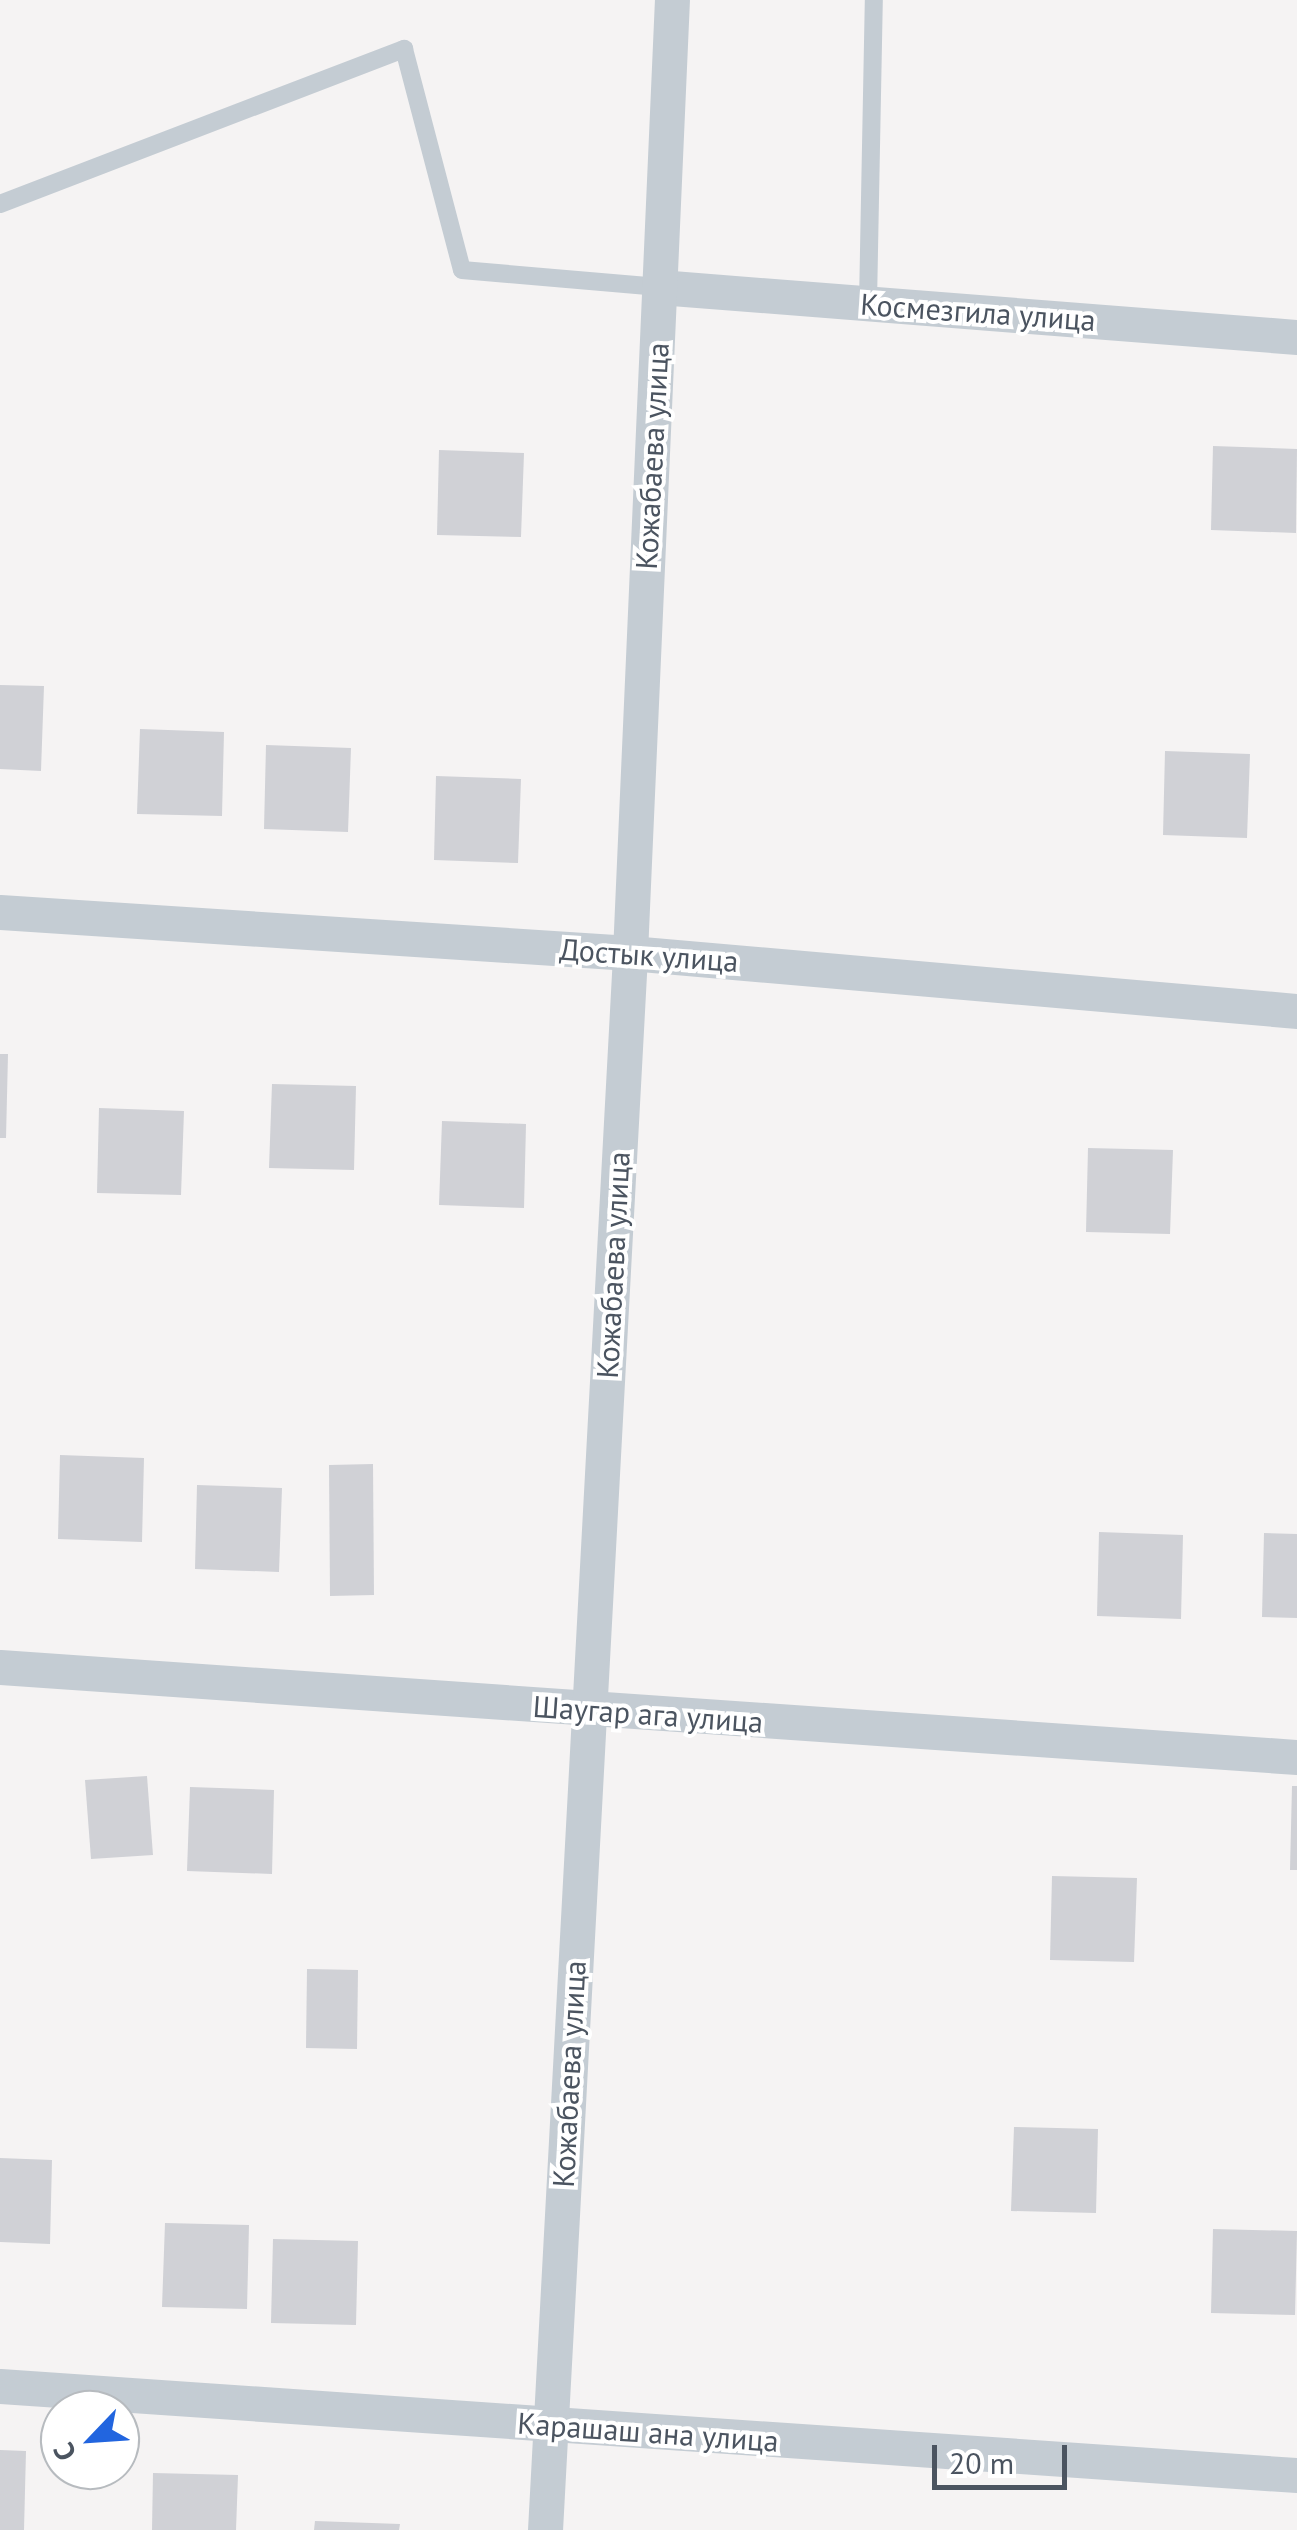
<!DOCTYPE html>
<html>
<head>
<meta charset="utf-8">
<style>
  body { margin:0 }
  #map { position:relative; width:1297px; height:2530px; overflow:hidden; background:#f5f3f3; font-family:"PT Sans",sans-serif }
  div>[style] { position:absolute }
  .building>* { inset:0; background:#d0d1d6 }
  .lane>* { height:18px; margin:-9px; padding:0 9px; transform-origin:9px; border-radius:9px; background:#c4ccd3 }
  .street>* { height:35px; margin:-17.5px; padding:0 17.5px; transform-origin:17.5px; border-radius:17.5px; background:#c4ccd3 }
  span { translate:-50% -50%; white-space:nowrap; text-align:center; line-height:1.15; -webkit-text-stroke:8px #fff; paint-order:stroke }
  .street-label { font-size:30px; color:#4b5460 }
  .north { position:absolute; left:40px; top:2390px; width:100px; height:100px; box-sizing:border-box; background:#fff; border:2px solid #b7bbbf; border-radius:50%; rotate:245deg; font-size:28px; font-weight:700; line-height:40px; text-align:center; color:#4b5460 }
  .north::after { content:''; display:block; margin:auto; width:35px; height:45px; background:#2265df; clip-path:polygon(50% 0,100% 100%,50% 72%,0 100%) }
  .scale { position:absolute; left:932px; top:2445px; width:135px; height:45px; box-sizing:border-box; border:5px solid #4b5460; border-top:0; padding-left:12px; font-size:30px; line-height:35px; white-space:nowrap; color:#4b5460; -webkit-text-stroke:8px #fff; paint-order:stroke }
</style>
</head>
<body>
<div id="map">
  <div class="building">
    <i style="clip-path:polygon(1213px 446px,1297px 449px,1296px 533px,1211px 530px)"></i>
    <i style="clip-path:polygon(439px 450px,524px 453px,521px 537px,437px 535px)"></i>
    <i style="clip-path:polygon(0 685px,44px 686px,41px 771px,0 769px)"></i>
    <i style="clip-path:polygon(140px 729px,224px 732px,222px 816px,137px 814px)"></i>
    <i style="clip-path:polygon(266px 745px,351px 748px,348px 832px,264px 829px)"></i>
    <i style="clip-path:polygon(1165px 751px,1250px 754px,1247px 838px,1163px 835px)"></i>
    <i style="clip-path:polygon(436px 776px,521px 779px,518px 863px,434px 860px)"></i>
    <i style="clip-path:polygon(0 1054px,8px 1054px,6px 1138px,0 1138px)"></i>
    <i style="clip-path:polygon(272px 1084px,356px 1086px,354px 1170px,269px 1168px)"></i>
    <i style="clip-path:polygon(99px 1108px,184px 1111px,181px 1195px,97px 1193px)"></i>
    <i style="clip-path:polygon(442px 1121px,526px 1124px,524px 1208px,439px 1205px)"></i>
    <i style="clip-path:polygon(1088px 1148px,1173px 1150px,1170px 1234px,1086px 1232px)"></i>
    <i style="clip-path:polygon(60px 1455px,144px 1458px,142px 1542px,58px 1539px)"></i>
    <i style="clip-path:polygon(373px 1464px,374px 1595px,330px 1596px,329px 1465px)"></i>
    <i style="clip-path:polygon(197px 1485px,282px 1488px,279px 1572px,195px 1569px)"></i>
    <i style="clip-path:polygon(1099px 1532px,1183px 1535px,1181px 1619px,1097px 1616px)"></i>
    <i style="clip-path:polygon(1264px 1533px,1297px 1534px,1297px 1618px,1262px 1617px)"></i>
    <i style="clip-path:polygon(147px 1776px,153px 1855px,91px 1859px,85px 1780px)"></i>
    <i style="clip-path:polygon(1292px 1786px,1297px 1786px,1297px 1870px,1290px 1870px)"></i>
    <i style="clip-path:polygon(190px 1787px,274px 1790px,272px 1874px,187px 1871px)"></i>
    <i style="clip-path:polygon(1052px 1876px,1137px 1878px,1134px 1962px,1050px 1960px)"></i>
    <i style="clip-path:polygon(307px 1969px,358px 1970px,357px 2049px,306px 2048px)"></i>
    <i style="clip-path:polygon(1014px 2127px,1098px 2129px,1096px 2213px,1011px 2211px)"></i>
    <i style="clip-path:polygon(0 2158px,52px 2160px,50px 2244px,0 2242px)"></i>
    <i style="clip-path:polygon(165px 2223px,249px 2225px,247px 2309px,162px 2307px)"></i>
    <i style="clip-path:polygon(1213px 2229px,1297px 2231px,1295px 2315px,1211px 2313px)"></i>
    <i style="clip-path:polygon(273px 2239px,358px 2241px,356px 2325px,271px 2323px)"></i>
    <i style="clip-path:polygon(0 2450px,26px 2451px,24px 2530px,0 2530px)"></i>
    <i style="clip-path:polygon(153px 2473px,238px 2475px,236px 2530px,152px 2530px)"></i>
    <i style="clip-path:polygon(315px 2521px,400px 2524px,399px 2530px,314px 2530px)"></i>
  </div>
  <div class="lane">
    <i style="left:0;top:204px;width:433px;rotate:-21deg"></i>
    <i style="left:404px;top:49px;width:228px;rotate:75.3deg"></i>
    <i style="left:462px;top:270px;width:198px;rotate:4.9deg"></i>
    <i style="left:868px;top:303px;width:303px;rotate:-88.9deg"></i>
  </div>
  <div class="street">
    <i style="left:659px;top:287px;width:640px;rotate:4.48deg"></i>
    <i style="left:0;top:912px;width:631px;rotate:3.72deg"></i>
    <i style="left:630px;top:953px;width:670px;rotate:4.97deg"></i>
    <i style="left:0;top:1667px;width:1300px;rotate:3.97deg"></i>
    <i style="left:0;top:2386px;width:1300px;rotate:3.93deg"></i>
    <i style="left:545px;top:2530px;width:1579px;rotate:-86.91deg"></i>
    <i style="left:630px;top:953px;width:954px;rotate:-87.48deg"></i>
  </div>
  <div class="street-label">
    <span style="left:978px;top:312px;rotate:4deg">Космезгила улица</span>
    <span style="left:652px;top:456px;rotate:-87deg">Кожабаева улица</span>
    <span style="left:649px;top:955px;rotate:4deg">Достык улица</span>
    <span style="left:613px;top:1265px;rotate:-87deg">Кожабаева улица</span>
    <span style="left:648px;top:1714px;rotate:4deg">Шаугар ага улица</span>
    <span style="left:569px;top:2074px;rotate:-87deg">Кожабаева улица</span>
    <span style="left:648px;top:2432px;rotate:4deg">Карашаш ана улица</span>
  </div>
  <div class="north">С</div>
  <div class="scale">20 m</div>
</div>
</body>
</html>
